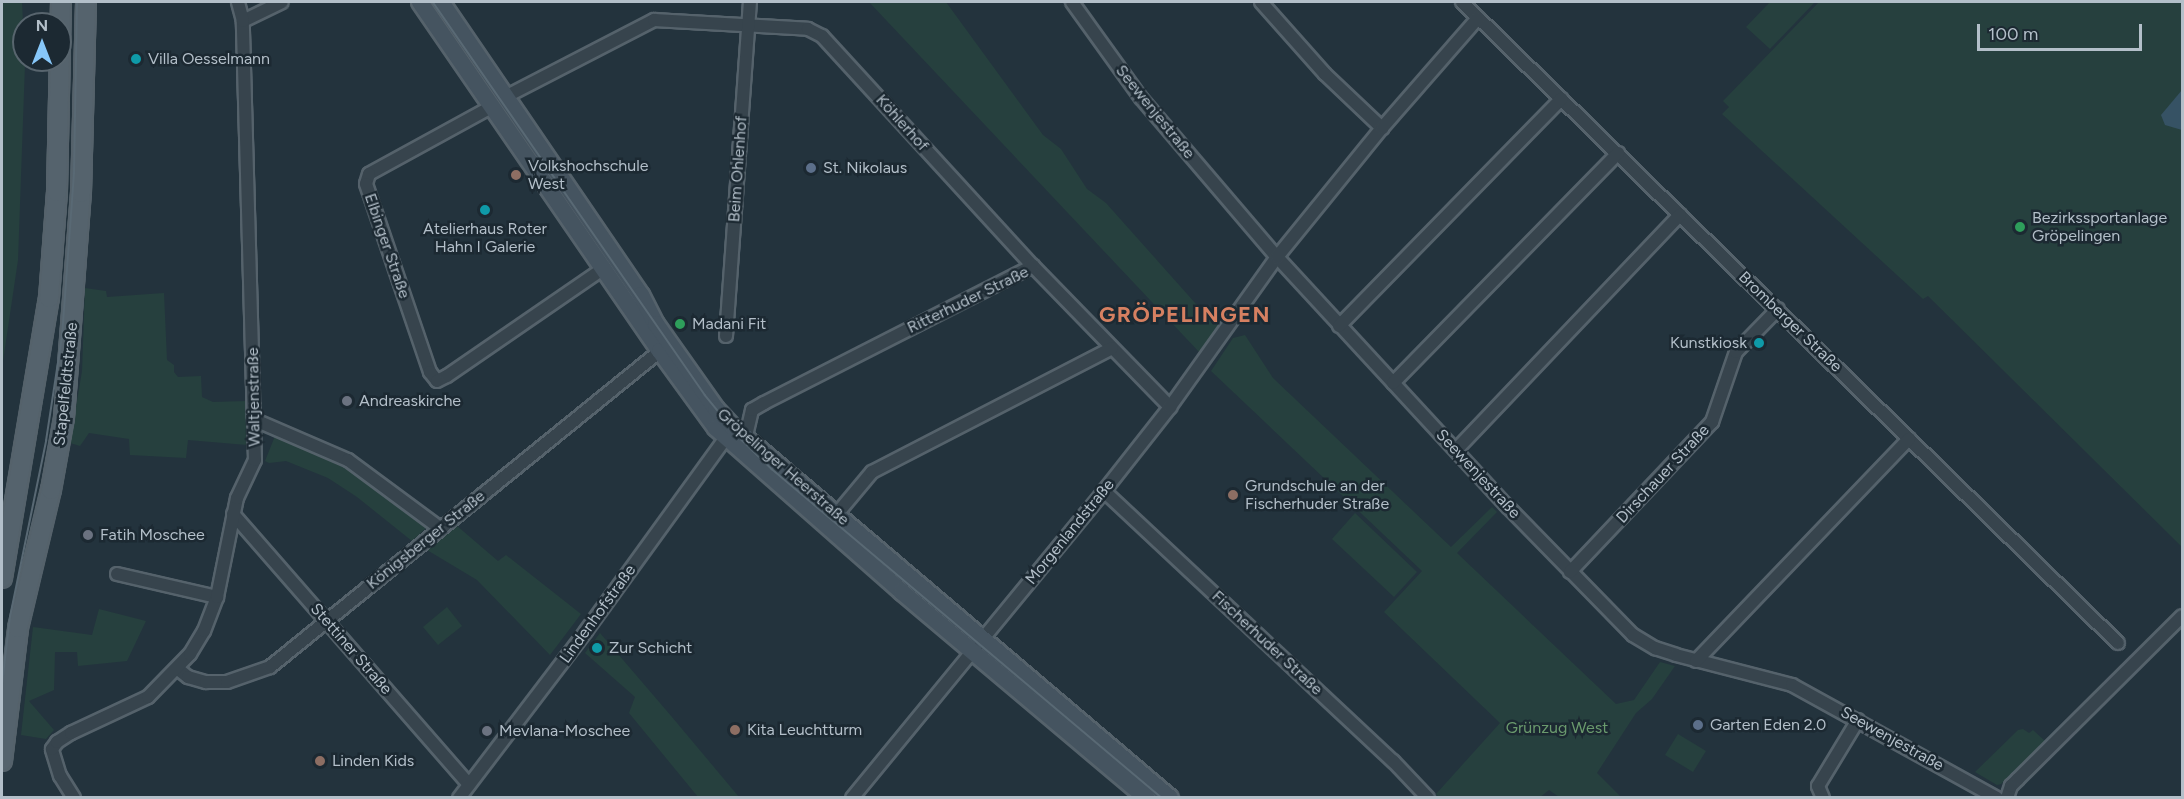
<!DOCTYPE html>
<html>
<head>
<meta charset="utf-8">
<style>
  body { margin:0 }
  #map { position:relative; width:2184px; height:799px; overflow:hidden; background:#23333d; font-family:Figtree,sans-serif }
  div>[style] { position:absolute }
  .green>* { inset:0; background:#26403e }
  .water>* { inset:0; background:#365264 }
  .roads { filter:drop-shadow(2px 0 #55626b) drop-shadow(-2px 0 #55626b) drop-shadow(0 2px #55626b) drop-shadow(0 -2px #55626b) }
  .street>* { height:12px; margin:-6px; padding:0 6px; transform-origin:6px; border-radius:6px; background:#37444d }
  .secondary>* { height:16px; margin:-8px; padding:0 8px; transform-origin:8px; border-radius:8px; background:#455460 }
  .primary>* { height:18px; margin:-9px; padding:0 9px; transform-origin:9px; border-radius:9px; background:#55636d }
  .tram>* { height:1.5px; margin:-0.75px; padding:0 0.75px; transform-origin:0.75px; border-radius:0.75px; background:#596974 }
  .dots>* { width:16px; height:16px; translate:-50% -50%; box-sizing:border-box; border:3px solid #1c2932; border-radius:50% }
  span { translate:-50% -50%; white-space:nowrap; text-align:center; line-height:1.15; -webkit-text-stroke:5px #1c2932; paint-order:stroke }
  .poi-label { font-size:16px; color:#b3bfc9 }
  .left { translate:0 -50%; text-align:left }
  .right { translate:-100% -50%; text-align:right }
  .street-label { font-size:16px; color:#b3bfc9 }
  .park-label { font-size:16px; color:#6a9a6d }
  .district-label { font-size:22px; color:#d68061; font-weight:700; letter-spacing:1.5px }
  .frame { position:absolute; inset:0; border:3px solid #b3bfc9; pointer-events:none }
  .north { position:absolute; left:12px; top:12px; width:60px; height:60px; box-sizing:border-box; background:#1c2932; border:2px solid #58656e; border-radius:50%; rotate:0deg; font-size:16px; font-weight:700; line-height:24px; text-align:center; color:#b3bfc9 }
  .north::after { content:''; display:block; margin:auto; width:21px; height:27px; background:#87c7f9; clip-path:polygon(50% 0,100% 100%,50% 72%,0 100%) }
  .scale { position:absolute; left:1977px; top:24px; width:165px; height:27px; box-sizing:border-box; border:3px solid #b3bfc9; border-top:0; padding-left:8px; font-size:18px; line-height:21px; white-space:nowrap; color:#b3bfc9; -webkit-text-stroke:4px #1c2932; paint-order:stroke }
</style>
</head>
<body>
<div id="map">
  <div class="green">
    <i style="clip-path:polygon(2px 2px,22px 2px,25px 64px,18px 260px,2px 368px)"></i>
    <i style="clip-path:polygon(869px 2px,946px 2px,1043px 135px,1061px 149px,1087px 189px,1106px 203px,1196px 304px,1221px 322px,1200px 353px)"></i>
    <i style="clip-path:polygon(1770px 2px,1815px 2px,1770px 49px,1746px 27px)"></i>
    <i style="clip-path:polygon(1819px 2px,2182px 2px,2182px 547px,1928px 296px,1923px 299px,1722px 114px,1729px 107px,1723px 101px)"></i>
    <i style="clip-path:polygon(85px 288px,106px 291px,107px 297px,164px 293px,167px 360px,174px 365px,174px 372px,178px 377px,201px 376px,202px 397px,213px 402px,246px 401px,247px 445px,188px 440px,186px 458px,130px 455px,129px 439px,89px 433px,80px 446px,70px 443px,82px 371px)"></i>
    <i style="clip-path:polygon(1245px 335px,1273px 378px,1451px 547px,1492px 507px,1497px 512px,1457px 553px,1616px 704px,1634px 700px,1660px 662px,1675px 666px,1652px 699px,1636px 713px,1597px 773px,1621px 797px,1559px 797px,1549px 790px,1539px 798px,1439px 798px,1436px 794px,1500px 723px,1384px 612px,1422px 571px,1211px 371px,1233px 338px)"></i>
    <i style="clip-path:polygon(275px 436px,347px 469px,426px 528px,412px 541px,357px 497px,328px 478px,286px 461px,269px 463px,265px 461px)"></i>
    <i style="clip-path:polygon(1355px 513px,1417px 572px,1394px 597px,1332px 539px)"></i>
    <i style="clip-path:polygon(456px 525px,498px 561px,506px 555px,581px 614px,550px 655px,477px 580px,427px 550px)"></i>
    <i style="clip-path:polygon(447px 607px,462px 626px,438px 645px,423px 627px)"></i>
    <i style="clip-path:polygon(99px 609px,146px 621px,127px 661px,78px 666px,77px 652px,55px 652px,54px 690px,29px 701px,54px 730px,46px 739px,21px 735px,33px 627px,92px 635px)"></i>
    <i style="clip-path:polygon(600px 633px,672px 717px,739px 797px,698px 797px,629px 713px,635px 697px,585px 653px)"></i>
    <i style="clip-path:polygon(2023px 729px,2029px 733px,2033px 730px,2045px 741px,2001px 784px,1997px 785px,1975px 772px,2018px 730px)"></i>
    <i style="clip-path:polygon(1678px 734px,1706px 751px,1693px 772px,1665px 755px)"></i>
  </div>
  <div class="water">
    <i style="clip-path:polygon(2182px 90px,2182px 130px,2165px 125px,2161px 115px)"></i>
  </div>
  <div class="roads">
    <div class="street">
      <i style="left:1072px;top:2px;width:118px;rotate:54.3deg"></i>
      <i style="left:1141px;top:98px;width:209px;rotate:49.5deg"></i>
      <i style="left:1277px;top:257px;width:340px;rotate:47.3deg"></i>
      <i style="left:1508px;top:507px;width:179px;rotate:45.7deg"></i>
      <i style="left:1633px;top:635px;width:26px;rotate:31deg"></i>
      <i style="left:1655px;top:648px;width:22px;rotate:18deg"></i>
      <i style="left:1676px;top:655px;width:120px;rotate:14.5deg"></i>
      <i style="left:1792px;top:685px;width:234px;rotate:28.9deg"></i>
      <i style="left:1261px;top:2px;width:96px;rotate:48.4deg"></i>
      <i style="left:1325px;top:74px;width:79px;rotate:43.5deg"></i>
      <i style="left:1462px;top:2px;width:917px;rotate:44.34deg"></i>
      <i style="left:243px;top:21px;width:43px;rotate:-26deg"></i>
      <i style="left:505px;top:97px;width:168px;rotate:-27.3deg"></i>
      <i style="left:654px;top:20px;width:154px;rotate:3.3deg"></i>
      <i style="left:808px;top:29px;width:16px;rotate:27deg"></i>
      <i style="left:822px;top:36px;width:312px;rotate:47.5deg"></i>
      <i style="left:1033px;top:266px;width:197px;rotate:45.8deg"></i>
      <i style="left:493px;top:106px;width:141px;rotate:151.3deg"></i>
      <i style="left:369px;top:174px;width:10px;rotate:107deg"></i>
      <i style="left:366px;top:184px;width:199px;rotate:71.2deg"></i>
      <i style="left:430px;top:372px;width:11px;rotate:52deg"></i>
      <i style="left:437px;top:381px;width:11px;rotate:-27deg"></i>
      <i style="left:447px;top:376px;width:191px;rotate:-34.5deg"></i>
      <i style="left:1339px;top:326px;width:318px;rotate:-45.6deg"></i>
      <i style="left:726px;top:336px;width:335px;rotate:-85.9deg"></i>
      <i style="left:1393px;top:383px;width:322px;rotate:-45.6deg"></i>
      <i style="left:255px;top:420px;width:101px;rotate:23.3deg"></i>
      <i style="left:348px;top:460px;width:114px;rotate:36.5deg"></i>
      <i style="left:746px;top:436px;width:27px;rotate:-77deg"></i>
      <i style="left:752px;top:410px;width:14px;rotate:-30deg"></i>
      <i style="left:764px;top:403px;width:302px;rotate:-27deg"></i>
      <i style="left:1456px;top:450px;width:325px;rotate:-46.4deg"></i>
      <i style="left:1104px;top:491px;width:396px;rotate:43.1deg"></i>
      <i style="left:1393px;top:761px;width:51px;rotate:46.6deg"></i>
      <i style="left:233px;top:514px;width:359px;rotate:48.9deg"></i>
      <i style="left:836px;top:515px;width:56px;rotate:-50.1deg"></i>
      <i style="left:872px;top:472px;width:270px;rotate:-27.3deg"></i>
      <i style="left:1570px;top:572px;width:207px;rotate:-46.6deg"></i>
      <i style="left:1712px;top:422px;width:74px;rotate:-71.1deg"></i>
      <i style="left:1736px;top:352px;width:60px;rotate:-45.7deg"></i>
      <i style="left:117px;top:574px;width:103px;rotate:13deg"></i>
      <i style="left:1696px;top:661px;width:308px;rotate:-46.2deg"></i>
      <i style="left:178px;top:669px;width:13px;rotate:39deg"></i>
      <i style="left:188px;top:677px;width:19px;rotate:16deg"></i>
      <i style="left:206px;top:682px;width:21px"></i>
      <i style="left:227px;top:682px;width:46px;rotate:-19.2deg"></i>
      <i style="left:270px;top:667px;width:502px;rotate:-39.02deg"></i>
      <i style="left:74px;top:798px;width:26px;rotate:-122deg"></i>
      <i style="left:60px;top:776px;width:28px;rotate:-107deg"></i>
      <i style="left:52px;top:749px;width:9px;rotate:-54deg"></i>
      <i style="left:57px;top:742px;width:17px;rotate:-33deg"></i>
      <i style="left:71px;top:733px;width:85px;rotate:-25.1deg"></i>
      <i style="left:148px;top:697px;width:60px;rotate:-45.7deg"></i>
      <i style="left:190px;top:654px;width:27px;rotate:-59deg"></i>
      <i style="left:204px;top:631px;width:36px;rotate:-69deg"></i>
      <i style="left:217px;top:597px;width:101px;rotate:-78.6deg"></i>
      <i style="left:237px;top:498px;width:42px;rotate:-64.7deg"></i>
      <i style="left:255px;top:460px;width:439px;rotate:-91.6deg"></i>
      <i style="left:243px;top:21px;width:20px;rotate:-105deg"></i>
      <i style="left:459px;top:798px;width:210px;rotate:-52.7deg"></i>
      <i style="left:586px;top:631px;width:246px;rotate:-54.1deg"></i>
      <i style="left:852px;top:798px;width:397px;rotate:-50.6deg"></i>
      <i style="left:1104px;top:491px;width:107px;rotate:-51.8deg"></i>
      <i style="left:1170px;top:407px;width:184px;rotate:-54.5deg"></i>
      <i style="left:1277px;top:257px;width:166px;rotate:-50.9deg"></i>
      <i style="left:1382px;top:128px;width:146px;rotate:-48.9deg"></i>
      <i style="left:1823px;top:798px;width:13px;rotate:-113deg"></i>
      <i style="left:1818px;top:786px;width:77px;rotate:-58.8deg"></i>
      <i style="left:2007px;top:798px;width:13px;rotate:-72deg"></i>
      <i style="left:2011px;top:786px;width:10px;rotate:-45deg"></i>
      <i style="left:2018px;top:779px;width:231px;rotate:-44.8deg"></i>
    </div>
    <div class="secondary">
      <i style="left:420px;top:2px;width:424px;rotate:55.5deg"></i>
      <i style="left:660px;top:351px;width:95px;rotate:54deg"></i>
      <i style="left:716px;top:428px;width:248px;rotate:41.4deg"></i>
      <i style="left:902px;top:592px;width:320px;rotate:40.1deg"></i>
      <i style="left:441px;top:2px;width:355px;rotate:55.7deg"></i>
      <i style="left:641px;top:295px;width:33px;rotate:63deg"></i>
      <i style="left:656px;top:324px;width:104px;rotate:54.8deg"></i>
      <i style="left:716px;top:409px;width:25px;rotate:47deg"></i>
      <i style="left:733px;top:427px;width:573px;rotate:40.33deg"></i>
    </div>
    <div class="primary">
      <i style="left:2px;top:578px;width:284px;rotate:-80.5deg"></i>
      <i style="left:49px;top:298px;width:106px;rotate:-85.7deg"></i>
      <i style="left:57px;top:192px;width:190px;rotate:-88.8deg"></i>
      <i style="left:2px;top:761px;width:134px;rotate:-83.1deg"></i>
      <i style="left:18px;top:628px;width:142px;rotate:-76.6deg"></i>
      <i style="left:51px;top:490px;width:73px;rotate:-79.8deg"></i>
      <i style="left:64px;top:418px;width:226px;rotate:-85.7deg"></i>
      <i style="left:81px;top:193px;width:191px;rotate:-88.5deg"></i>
    </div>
  </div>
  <div class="tram">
    <i style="left:433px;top:2px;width:478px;rotate:55.3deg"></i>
    <i style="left:705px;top:395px;width:58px;rotate:50.6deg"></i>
    <i style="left:742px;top:440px;width:42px;rotate:44deg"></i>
    <i style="left:772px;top:469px;width:510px;rotate:40.15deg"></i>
    <i style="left:2px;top:684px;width:67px;rotate:-83.2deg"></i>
    <i style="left:10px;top:617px;width:180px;rotate:-78.4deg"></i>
    <i style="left:46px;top:441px;width:105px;rotate:-81.3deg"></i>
    <i style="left:62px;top:337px;width:163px;rotate:-85.8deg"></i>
    <i style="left:74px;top:174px;width:172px;rotate:-89deg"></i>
  </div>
  <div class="dots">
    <i style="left:136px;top:59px;background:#0f9aa8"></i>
    <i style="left:811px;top:168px;background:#5c6f8a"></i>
    <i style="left:516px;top:175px;background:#8d6e63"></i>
    <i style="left:485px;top:210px;background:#0f9aa8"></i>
    <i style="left:2020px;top:227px;background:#2e9e5b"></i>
    <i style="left:680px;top:324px;background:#2e9e5b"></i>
    <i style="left:1759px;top:343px;background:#0f9aa8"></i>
    <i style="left:347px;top:401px;background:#6b7280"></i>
    <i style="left:1233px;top:495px;background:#8d6e63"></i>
    <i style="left:88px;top:535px;background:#6b7280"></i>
    <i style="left:597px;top:648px;background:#0f9aa8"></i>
    <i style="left:1698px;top:725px;background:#5c6f8a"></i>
    <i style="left:735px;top:730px;background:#8d6e63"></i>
    <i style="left:487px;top:731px;background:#6b7280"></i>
    <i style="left:320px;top:761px;background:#8d6e63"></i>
  </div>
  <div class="poi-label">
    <span class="left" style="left:148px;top:59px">Villa Oesselmann</span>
    <span class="left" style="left:528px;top:175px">Volkshochschule<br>West</span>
    <span class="left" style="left:823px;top:168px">St. Nikolaus</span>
    <span class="left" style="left:2032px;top:227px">Bezirkssportanlage<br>Gröpelingen</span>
    <span style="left:485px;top:238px">Atelierhaus Roter<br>Hahn I Galerie</span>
    <span class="left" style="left:692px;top:324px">Madani Fit</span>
    <span class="right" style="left:1747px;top:343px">Kunstkiosk</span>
    <span class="left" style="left:359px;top:401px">Andreaskirche</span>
    <span class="left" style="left:1245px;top:495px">Grundschule an der<br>Fischerhuder Straße</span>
    <span class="left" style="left:100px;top:535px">Fatih Moschee</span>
    <span class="left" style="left:609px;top:648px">Zur Schicht</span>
    <span class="left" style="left:1710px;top:725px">Garten Eden 2.0</span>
    <span class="left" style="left:747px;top:730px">Kita Leuchtturm</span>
    <span class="left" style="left:499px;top:731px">Mevlana-Moschee</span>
    <span class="left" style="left:332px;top:761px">Linden Kids</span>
  </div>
  <div class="street-label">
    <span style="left:1155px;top:112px;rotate:51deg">Seewenjestraße</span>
    <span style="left:902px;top:123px;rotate:48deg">Köhlerhof</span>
    <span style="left:738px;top:169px;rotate:-86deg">Beim Ohlenhof</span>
    <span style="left:387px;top:246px;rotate:71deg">Elbinger Straße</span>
    <span style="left:968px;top:300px;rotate:-26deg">Ritterhuder Straße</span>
    <span style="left:1790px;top:322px;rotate:44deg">Bromberger Straße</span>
    <span style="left:66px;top:384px;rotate:-84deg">Stapelfeldtstraße</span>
    <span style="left:254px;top:397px;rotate:-91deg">Waltjenstraße</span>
    <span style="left:783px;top:467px;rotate:41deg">Gröpelinger Heerstraße</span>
    <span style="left:1478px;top:474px;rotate:47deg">Seewenjestraße</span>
    <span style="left:1663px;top:474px;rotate:-47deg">Dirschauer Straße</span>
    <span style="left:1070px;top:532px;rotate:-51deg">Morgenlandstraße</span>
    <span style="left:426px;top:540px;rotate:-39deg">Königsberger Straße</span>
    <span style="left:598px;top:614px;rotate:-54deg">Lindenhofstraße</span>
    <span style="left:1267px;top:643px;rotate:43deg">Fischerhuder Straße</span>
    <span style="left:351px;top:649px;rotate:49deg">Stettiner Straße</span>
    <span style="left:1892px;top:739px;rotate:29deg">Seewenjestraße</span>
  </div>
  <div class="park-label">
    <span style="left:1557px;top:728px">Grünzug West</span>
  </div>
  <div class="district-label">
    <span style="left:1185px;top:315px">GRÖPELINGEN</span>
  </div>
  <div class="frame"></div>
  <div class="north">N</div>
  <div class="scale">100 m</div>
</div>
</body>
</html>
